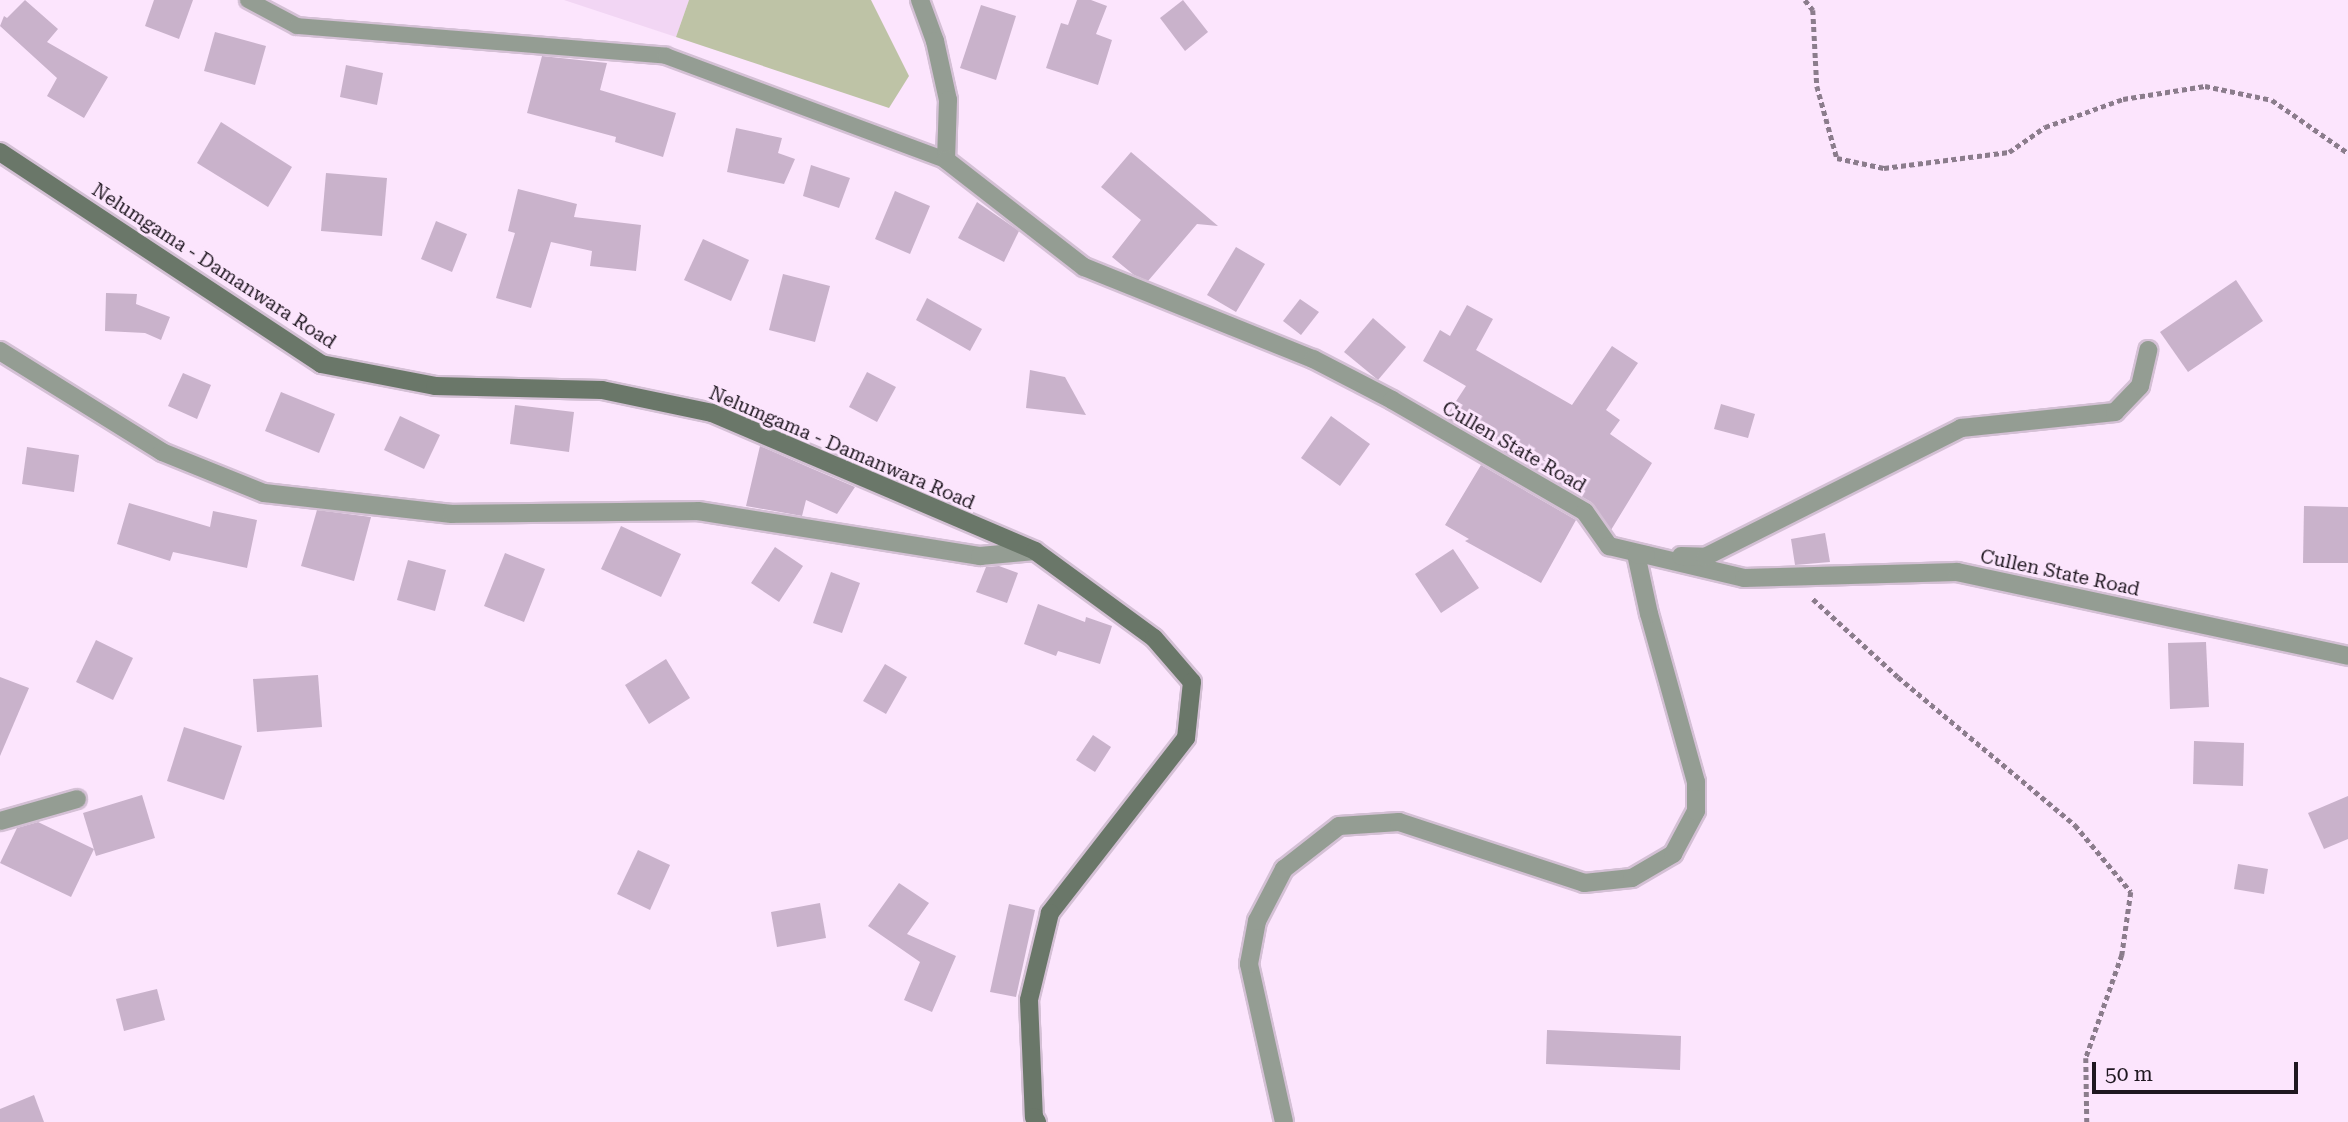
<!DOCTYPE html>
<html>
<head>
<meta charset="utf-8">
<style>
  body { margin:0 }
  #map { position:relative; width:2348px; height:1122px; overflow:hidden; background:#fce5fd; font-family:"Roboto Serif",serif }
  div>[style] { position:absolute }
  .built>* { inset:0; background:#f2d6f4 }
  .green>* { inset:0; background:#bec3a6 }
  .building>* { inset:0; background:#c9b2cb }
  .path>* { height:4.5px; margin-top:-2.25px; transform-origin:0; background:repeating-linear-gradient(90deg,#8b7c8c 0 5px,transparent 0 8.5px) }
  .roads { filter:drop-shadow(2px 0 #d4c0d5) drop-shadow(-2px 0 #d4c0d5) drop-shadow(0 2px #d4c0d5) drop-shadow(0 -2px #d4c0d5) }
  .lane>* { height:16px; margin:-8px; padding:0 8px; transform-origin:8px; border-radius:8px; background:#949d93 }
  .street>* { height:18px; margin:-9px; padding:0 9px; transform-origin:9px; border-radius:9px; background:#949d93 }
  .secondary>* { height:18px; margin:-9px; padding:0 9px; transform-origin:9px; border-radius:9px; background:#6a7769 }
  span { translate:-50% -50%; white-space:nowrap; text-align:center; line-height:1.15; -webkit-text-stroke:6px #fce5fd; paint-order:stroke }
  .street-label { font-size:19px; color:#1f1720 }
  .scale { position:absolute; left:2092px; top:1062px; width:206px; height:32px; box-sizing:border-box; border:4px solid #1f1720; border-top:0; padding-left:9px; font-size:21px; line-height:24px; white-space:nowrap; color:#1f1720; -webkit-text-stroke:5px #fce5fd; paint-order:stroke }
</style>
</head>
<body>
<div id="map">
  <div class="built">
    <i style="clip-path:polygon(564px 0,689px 0,676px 37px)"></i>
  </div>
  <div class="green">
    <i style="clip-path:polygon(689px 0,871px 0,909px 76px,889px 108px,676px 37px)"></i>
  </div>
  <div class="building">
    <i style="clip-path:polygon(25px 0,58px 29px,47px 42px,108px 77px,84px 118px,47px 96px,57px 78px,0 26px,4px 16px,7px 18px)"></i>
    <i style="clip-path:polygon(154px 0,193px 0,179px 39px,145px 26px)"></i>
    <i style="clip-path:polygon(1077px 0,1091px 0,1107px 6px,1096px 34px,1112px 40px,1098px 85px,1046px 68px,1061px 23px,1068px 25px)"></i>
    <i style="clip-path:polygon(1183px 0,1208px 32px,1185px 51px,1160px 18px)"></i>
    <i style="clip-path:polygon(981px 5px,1016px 16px,996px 80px,960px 68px)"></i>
    <i style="clip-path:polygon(215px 32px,266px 46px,255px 85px,204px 71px)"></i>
    <i style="clip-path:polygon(542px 56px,607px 63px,600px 90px,676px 113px,663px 157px,615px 142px,616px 137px,527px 113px)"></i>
    <i style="clip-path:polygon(346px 65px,383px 73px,377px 105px,340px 97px)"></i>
    <i style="clip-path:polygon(221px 122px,292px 167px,268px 207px,197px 163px)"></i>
    <i style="clip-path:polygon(736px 128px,782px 138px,778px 153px,795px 159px,784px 184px,727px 172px)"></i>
    <i style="clip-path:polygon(1131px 152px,1218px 226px,1197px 224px,1148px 281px,1134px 275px,1112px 257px,1141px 220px,1101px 187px)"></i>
    <i style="clip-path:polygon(811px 165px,850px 178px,839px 208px,803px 196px)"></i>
    <i style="clip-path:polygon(326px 173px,387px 178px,382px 236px,321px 231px)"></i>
    <i style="clip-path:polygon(518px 189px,577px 204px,574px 217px,641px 225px,636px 271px,590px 266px,592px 251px,551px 242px,531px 308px,496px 298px,515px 233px,508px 231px)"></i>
    <i style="clip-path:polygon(895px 191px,930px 206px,910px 254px,875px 239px)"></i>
    <i style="clip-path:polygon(977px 202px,1019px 231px,1004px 262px,958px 238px)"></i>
    <i style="clip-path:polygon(436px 221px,467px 234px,452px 272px,421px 259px)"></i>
    <i style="clip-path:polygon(703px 239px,749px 260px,731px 301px,684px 280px)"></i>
    <i style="clip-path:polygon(1236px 247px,1265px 264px,1236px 312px,1207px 295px)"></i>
    <i style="clip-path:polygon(783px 274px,830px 286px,815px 342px,769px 330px)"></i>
    <i style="clip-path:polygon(2236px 280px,2263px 321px,2188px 372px,2160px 332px)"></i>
    <i style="clip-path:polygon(106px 293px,137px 294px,136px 304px,170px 317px,161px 340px,145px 333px,105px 331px)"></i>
    <i style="clip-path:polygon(927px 298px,982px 329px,970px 351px,916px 320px)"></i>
    <i style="clip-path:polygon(1300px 299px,1319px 312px,1301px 335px,1283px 321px)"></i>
    <i style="clip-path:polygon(1467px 305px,1493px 319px,1476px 350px,1572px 405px,1612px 346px,1638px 363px,1606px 410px,1620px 420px,1610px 434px,1652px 463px,1611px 530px,1591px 502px,1445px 418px,1466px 386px,1423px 361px,1440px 330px,1450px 336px)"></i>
    <i style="clip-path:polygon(1373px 318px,1406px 347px,1378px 380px,1344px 352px)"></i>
    <i style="clip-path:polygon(1030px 370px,1065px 377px,1086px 415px,1026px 408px)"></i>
    <i style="clip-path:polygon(867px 372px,896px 387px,877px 422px,849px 407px)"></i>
    <i style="clip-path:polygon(183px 373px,211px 385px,197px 419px,168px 406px)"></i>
    <i style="clip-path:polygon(281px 392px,335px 414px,319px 453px,265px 431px)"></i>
    <i style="clip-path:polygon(1721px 404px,1755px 414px,1748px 438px,1714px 429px)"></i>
    <i style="clip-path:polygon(515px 405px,574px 412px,569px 452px,510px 444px)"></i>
    <i style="clip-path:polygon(400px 416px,440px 435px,424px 469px,384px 450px)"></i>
    <i style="clip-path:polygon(1331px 416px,1370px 444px,1340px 486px,1301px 458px)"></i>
    <i style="clip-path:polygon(760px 446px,813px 469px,855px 487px,837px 514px,806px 500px,802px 516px,746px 506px)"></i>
    <i style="clip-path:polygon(27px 447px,79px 455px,74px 492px,22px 484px)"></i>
    <i style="clip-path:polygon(1481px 465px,1576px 520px,1541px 583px,1465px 541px,1469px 539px,1445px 525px)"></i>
    <i style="clip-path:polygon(129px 503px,210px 527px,213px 511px,257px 520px,247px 568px,173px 552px,170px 561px,117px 544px)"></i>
    <i style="clip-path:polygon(2304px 506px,2348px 507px,2348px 563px,2303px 563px)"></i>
    <i style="clip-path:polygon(317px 510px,371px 517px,354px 581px,301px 566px)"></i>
    <i style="clip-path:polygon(621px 526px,681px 554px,661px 597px,601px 569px)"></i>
    <i style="clip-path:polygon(1825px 533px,1830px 562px,1795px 565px,1791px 539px)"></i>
    <i style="clip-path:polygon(775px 547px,803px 566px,779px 602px,751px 583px)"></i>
    <i style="clip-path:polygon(1453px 549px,1479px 588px,1441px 613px,1415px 574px)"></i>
    <i style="clip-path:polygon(505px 553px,545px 569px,524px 622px,484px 606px)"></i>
    <i style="clip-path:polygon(408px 560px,446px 570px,435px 611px,397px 600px)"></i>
    <i style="clip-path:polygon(999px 566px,1018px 573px,1007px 603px,976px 592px,986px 567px)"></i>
    <i style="clip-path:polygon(831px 572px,860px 583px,842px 633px,813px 623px)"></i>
    <i style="clip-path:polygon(1038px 604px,1085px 622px,1086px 617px,1112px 626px,1100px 664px,1058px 651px,1056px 656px,1024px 644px)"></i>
    <i style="clip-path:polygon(96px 640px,133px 658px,113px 700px,76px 682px)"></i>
    <i style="clip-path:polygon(2206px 642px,2209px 707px,2170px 709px,2168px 643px)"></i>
    <i style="clip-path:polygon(666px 659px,690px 698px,649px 724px,625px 685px)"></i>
    <i style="clip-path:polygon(885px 664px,907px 677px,886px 714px,863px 701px)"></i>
    <i style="clip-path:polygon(318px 675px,322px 727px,257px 732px,253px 679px)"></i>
    <i style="clip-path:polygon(0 677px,29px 688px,0 756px)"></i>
    <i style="clip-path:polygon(184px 727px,242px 746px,224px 800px,167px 781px)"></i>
    <i style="clip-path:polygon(1093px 735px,1111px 747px,1095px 772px,1076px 760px)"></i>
    <i style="clip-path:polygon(2194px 741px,2244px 743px,2243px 786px,2193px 784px)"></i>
    <i style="clip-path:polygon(142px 795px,155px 838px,96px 856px,83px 813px)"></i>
    <i style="clip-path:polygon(2348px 796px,2348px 839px,2324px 849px,2308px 813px)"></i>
    <i style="clip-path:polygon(38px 822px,94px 849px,71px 897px,0 863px,17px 828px)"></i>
    <i style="clip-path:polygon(638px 850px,670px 865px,650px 910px,617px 894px)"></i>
    <i style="clip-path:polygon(2238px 864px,2268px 869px,2264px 894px,2234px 889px)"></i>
    <i style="clip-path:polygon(899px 883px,929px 903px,907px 934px,956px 956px,932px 1012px,904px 1000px,920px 962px,868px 926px)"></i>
    <i style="clip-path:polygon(820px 903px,826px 938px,777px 947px,771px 912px)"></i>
    <i style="clip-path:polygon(1009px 904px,1035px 910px,1016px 997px,990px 992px)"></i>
    <i style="clip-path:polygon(157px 989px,165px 1020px,124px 1031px,116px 999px)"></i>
    <i style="clip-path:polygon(1547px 1030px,1681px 1036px,1680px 1070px,1546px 1064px)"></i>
    <i style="clip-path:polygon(34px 1095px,44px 1122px,0 1122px,0 1109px)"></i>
  </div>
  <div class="path">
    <i style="left:1805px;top:0;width:13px;rotate:51deg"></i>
    <i style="left:1813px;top:10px;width:76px;rotate:87deg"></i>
    <i style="left:1817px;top:86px;width:75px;rotate:74.5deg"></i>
    <i style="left:1837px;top:158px;width:48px;rotate:12deg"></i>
    <i style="left:1884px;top:168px;width:126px;rotate:-7.3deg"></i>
    <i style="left:2009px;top:152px;width:44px;rotate:-34.8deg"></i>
    <i style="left:2045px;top:127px;width:83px;rotate:-19.7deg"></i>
    <i style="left:2123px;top:99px;width:83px;rotate:-9deg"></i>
    <i style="left:2205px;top:86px;width:68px;rotate:11.8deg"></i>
    <i style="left:2272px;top:100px;width:93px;rotate:34.9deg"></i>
    <i style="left:1813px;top:599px;width:115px;rotate:42.5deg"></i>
    <i style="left:1898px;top:677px;width:231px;rotate:39.9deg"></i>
    <i style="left:2075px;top:825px;width:87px;rotate:50.1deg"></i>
    <i style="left:2131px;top:892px;width:64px;rotate:98.1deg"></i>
    <i style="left:2122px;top:955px;width:109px;rotate:109.3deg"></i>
    <i style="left:2086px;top:1058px;width:64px;rotate:89.1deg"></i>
  </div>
  <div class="roads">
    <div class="lane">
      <i style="left:248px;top:0;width:55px;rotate:28deg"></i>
      <i style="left:297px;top:26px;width:370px;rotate:4.6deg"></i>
      <i style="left:666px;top:56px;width:299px;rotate:20.4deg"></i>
    </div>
    <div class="street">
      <i style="left:920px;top:0;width:44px;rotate:69.9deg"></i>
      <i style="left:935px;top:41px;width:60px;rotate:77.6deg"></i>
      <i style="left:948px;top:100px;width:60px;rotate:91.9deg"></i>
      <i style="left:946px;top:160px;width:175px;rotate:37.8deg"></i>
      <i style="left:1084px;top:267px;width:247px;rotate:21.9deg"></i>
      <i style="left:1313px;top:359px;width:89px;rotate:27.4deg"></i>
      <i style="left:1392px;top:400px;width:223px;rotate:30.1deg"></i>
      <i style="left:1585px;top:512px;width:42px;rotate:54.8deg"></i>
      <i style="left:1609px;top:546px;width:139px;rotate:13.3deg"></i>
      <i style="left:1744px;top:578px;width:213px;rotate:-1.6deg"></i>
      <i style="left:1957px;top:572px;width:400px;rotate:12.1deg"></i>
      <i style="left:0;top:351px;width:191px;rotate:31.9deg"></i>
      <i style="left:162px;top:452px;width:110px;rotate:21.9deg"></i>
      <i style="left:264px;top:493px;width:189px;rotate:6.4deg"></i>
      <i style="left:452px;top:514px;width:246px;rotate:-0.7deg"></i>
      <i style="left:698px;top:511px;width:286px;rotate:9.1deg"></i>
      <i style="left:980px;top:556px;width:55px;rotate:-5.2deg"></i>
      <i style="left:1681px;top:556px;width:24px;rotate:2deg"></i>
      <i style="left:1705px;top:557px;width:287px;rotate:-26.7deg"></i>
      <i style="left:1961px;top:428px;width:155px;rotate:-5.9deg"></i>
      <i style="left:2115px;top:412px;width:36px;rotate:-46deg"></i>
      <i style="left:2140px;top:386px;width:37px;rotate:-77deg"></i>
      <i style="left:0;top:821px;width:80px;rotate:-15.9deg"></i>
      <i style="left:1284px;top:1122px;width:162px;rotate:-102.5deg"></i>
      <i style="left:1249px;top:964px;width:44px;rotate:-79.5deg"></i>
      <i style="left:1257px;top:921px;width:59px;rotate:-62.6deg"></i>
      <i style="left:1284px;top:869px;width:70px;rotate:-38deg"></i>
      <i style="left:1339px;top:826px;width:60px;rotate:-3.8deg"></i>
      <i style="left:1399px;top:822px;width:195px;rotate:18.2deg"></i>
      <i style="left:1584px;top:883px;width:48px;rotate:-5.9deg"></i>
      <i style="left:1632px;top:878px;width:48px;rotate:-30.3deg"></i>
      <i style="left:1673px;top:854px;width:49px;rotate:-61.9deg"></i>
      <i style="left:1696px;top:811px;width:29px;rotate:-90deg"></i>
      <i style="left:1696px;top:782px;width:174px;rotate:-105.6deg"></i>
      <i style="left:1649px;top:614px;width:61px;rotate:-102.2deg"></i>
      <i style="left:1636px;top:554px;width:10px;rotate:6deg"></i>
    </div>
    <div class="secondary">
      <i style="left:0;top:152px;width:385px;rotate:33.4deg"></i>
      <i style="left:321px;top:364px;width:116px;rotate:10.9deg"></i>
      <i style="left:435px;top:386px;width:167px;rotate:1.4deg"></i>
      <i style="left:602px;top:390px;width:112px;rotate:11.8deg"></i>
      <i style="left:712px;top:413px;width:351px;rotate:23.1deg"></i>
      <i style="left:1035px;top:551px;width:147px;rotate:36.2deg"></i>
      <i style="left:1154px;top:638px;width:58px;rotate:49.2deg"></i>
      <i style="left:1192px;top:682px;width:56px;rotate:96.1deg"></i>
      <i style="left:1186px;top:738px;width:222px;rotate:127.9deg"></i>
      <i style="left:1050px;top:913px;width:89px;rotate:103.6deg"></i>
      <i style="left:1029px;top:1000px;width:117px;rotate:87.6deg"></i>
      <i style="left:1034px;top:1117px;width:6px;rotate:59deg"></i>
    </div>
  </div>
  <div class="street-label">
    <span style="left:214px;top:266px;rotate:33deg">Nelumgama - Damanwara Road</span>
    <span style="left:1514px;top:447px;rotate:30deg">Cullen State Road</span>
    <span style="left:842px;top:448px;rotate:23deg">Nelumgama - Damanwara Road</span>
    <span style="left:2060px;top:573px;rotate:12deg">Cullen State Road</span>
  </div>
  <div class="scale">50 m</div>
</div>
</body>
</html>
